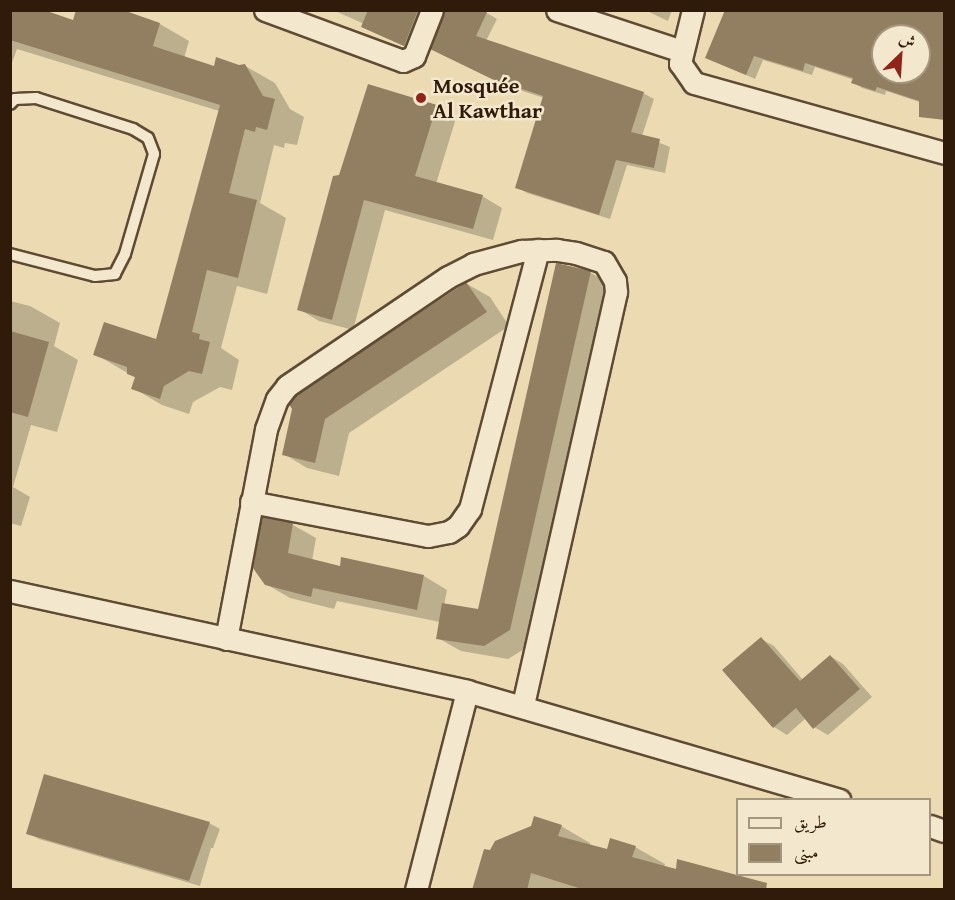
<!DOCTYPE html>
<html>
<head>
<meta charset="utf-8">
<style>
  body { margin:0 }
  #map { position:relative; width:955px; height:900px; overflow:hidden; background:#ecdbb2; font-family:"Gentium Book Plus",Amiri,serif }
  div>[style] { position:absolute }
  .shadow>* { inset:0; background:#0003 }
  .building>* { inset:0; background:#927f61 }
  .roads { filter:drop-shadow(2px 0 #5f4b34) drop-shadow(-2px 0 #5f4b34) drop-shadow(0 2px #5f4b34) drop-shadow(0 -2px #5f4b34) }
  .service>* { height:10px; margin:-5px; padding:0 5px; transform-origin:5px; border-radius:5px; background:#f3e8cd }
  .minor>* { height:21px; margin:-10.5px; padding:0 10.5px; transform-origin:10.5px; border-radius:10.5px; background:#f3e8cd }
  .dots>* { width:16px; height:16px; translate:-50% -50%; box-sizing:border-box; border:3px solid #f3e8cd; border-radius:50% }
  span { translate:-50% -50%; white-space:nowrap; text-align:center; line-height:1.15; -webkit-text-stroke:5px #f3e8cd; paint-order:stroke }
  .poi-label { font-size:22px; color:#301b0a; font-weight:700 }
  .left { translate:0 -50%; text-align:left }
  .frame { position:absolute; inset:0; border:12px solid #301b0a; pointer-events:none }
  .legend { position:absolute; left:736px; top:798px; width:195px; height:78px; box-sizing:border-box; background:#f3e8cd; border:2px solid #a5967f; margin:0; padding:8px 10px; list-style:none; font-size:18px; color:#301b0a }
  .legend li { display:flex; align-items:center; gap:12px; height:30px }
  .legend b { width:30px; border:2px solid #a5967f }
  .north { position:absolute; left:871px; top:24px; width:60px; height:60px; box-sizing:border-box; background:#f3e8cd; border:2px solid #a5967f; border-radius:50%; rotate:25deg; font-size:16px; font-weight:700; line-height:24px; text-align:center; color:#301b0a }
  .north::after { content:''; display:block; margin:auto; width:21px; height:27px; background:#8f2418; clip-path:polygon(50% 0,100% 100%,50% 72%,0 100%) }
</style>
</head>
<body>
<div id="map">
  <div class="shadow">
    <i style="clip-path:polygon(10px 10px,74px 22px,118px 10px,160px 24px,189px 41px,184px 58px,214px 67px,245px 66px,275px 83px,290px 109px,304px 117px,297px 145px,285px 143px,284px 148px,274px 145px,260px 203px,286px 218px,267px 294px,237px 286px,221px 348px,239px 360px,232px 390px,220px 387px,193px 402px,189px 414px,162px 405px,133px 388px,136px 378px,95px 354px,157px 341px,219px 111px,17px 49px,10px 68px)"></i>
    <i style="clip-path:polygon(333px 10px,432px 10px,415px 51px,373px 32px,364px 24px)"></i>
    <i style="clip-path:polygon(482px 10px,497px 19px,486px 41px,643px 93px,654px 99px,642px 136px,670px 147px,665px 173px,627px 165px,610px 219px,527px 193px,517px 187px,544px 98px,504px 85px,443px 55px)"></i>
    <i style="clip-path:polygon(645px 10px,672px 10px,668px 21px)"></i>
    <i style="clip-path:polygon(evenodd,944px 10px,944px 110px,886px 91px,885px 95px,862px 88px,853px 82px,854px 80px,815px 67px,812px 75px,763px 60px,755px 79px,707px 58px,944px 10px,883px 36px,919px 36px,919px 72px,883px 72px,883px 36px)"></i>
    <i style="clip-path:polygon(436px 107px,456px 118px,436px 184px,482px 196px,502px 208px,493px 240px,385px 210px,353px 330px,319px 321px,299px 309px,341px 176px)"></i>
    <i style="clip-path:polygon(557px 265px,591px 273px,614px 286px,534px 643px,508px 659px,461px 651px,438px 638px,440px 622px,337px 601px,334px 609px,290px 598px,266px 584px,263px 519px,293px 525px,316px 538px,312px 561px,341px 567px,343px 559px,424px 576px,447px 590px,444px 605px,479px 610px)"></i>
    <i style="clip-path:polygon(467px 284px,490px 297px,509px 326px,349px 433px,339px 476px,307px 468px,284px 454px)"></i>
    <i style="clip-path:polygon(10px 301px,30px 306px,60px 323px,54px 346px,78px 360px,57px 432px,31px 425px,13px 487px,30px 497px,21px 526px,10px 523px)"></i>
    <i style="clip-path:polygon(761px 639px,774px 646px,803px 680px,830px 656px,843px 664px,872px 697px,828px 735px,814px 727px,806px 718px,787px 735px,774px 727px)"></i>
    <i style="clip-path:polygon(209px 823px,220px 829px,213px 848px,211px 848px,200px 886px,39px 839px,28px 833px)"></i>
    <i style="clip-path:polygon(561px 826px,590px 843px,590px 846px,608px 851px,635px 847px,665px 864px,664px 867px,756px 882px,769px 890px,473px 890px,491px 852px)"></i>
  </div>
  <div class="building">
    <i style="clip-path:polygon(10px 10px,44px 10px,73px 20px,76px 10px,123px 10px,160px 23px,153px 46px,214px 66px,216px 57px,239px 65px,245px 64px,263px 96px,275px 99px,267px 130px,256px 127px,255px 132px,245px 129px,229px 193px,257px 200px,238px 278px,207px 270px,192px 332px,200px 334px,199px 339px,210px 342px,202px 374px,189px 371px,164px 386px,160px 399px,131px 389px,135px 377px,127px 374px,127px 367px,93px 355px,104px 322px,156px 339px,220px 105px,10px 40px)"></i>
    <i style="clip-path:polygon(368px 10px,418px 10px,404px 46px,361px 27px)"></i>
    <i style="clip-path:polygon(444px 10px,488px 10px,476px 36px,644px 92px,631px 132px,660px 139px,654px 168px,616px 160px,599px 215px,515px 188px,543px 96px,492px 79px,430px 49px)"></i>
    <i style="clip-path:polygon(evenodd,725px 10px,945px 10px,945px 120px,919px 117px,919px 101px,877px 87px,875px 91px,851px 83px,853px 78px,805px 63px,803px 71px,754px 56px,746px 75px,705px 58px,725px 10px,883px 36px,919px 36px,919px 72px,883px 72px,883px 36px)"></i>
    <i style="clip-path:polygon(368px 84px,437px 105px,415px 176px,483px 195px,473px 229px,364px 200px,332px 320px,297px 310px,333px 176px,339px 175px)"></i>
    <i style="clip-path:polygon(556px 263px,591px 271px,510px 630px,484px 646px,436px 639px,442px 603px,478px 609px)"></i>
    <i style="clip-path:polygon(466px 282px,487px 312px,325px 419px,315px 463px,282px 455px,292px 409px,289px 404px,296px 395px)"></i>
    <i style="clip-path:polygon(10px 331px,49px 342px,28px 417px,10px 412px)"></i>
    <i style="clip-path:polygon(262px 517px,293px 523px,288px 553px,340px 566px,341px 557px,424px 575px,417px 610px,313px 588px,311px 597px,265px 585px,253px 568px)"></i>
    <i style="clip-path:polygon(761px 637px,800px 681px,830px 655px,860px 689px,813px 729px,796px 708px,773px 728px,722px 670px)"></i>
    <i style="clip-path:polygon(44px 774px,210px 822px,189px 881px,26px 834px)"></i>
    <i style="clip-path:polygon(534px 816px,562px 825px,558px 836px,607px 849px,610px 838px,636px 846px,632px 857px,676px 869px,677px 859px,767px 883px,766px 890px,585px 890px,531px 873px,527px 890px,472px 890px,484px 849px,490px 850px,495px 841px,531px 826px)"></i>
  </div>
  <div class="roads">
    <div class="service">
      <i style="left:10px;top:104px;width:7px;rotate:-45deg"></i>
      <i style="left:15px;top:99px;width:21px;rotate:-3deg"></i>
      <i style="left:36px;top:98px;width:102px;rotate:17.7deg"></i>
      <i style="left:133px;top:129px;width:17px;rotate:31deg"></i>
      <i style="left:148px;top:138px;width:17px;rotate:69deg"></i>
      <i style="left:154px;top:154px;width:104px;rotate:106.2deg"></i>
      <i style="left:125px;top:254px;width:22px;rotate:117deg"></i>
      <i style="left:115px;top:274px;width:20px;rotate:174deg"></i>
      <i style="left:95px;top:276px;width:88px;rotate:-165.5deg"></i>
    </div>
    <div class="minor">
      <i style="left:265px;top:10px;width:147px;rotate:20.3deg"></i>
      <i style="left:403px;top:61px;width:12px;rotate:-24deg"></i>
      <i style="left:414px;top:56px;width:49px;rotate:-68.6deg"></i>
      <i style="left:557px;top:10px;width:132px;rotate:18.2deg"></i>
      <i style="left:693px;top:10px;width:55px;rotate:103.8deg"></i>
      <i style="left:680px;top:63px;width:24px;rotate:55deg"></i>
      <i style="left:694px;top:83px;width:260px;rotate:15.6deg"></i>
      <i style="left:251px;top:502px;width:180px;rotate:10.9deg"></i>
      <i style="left:428px;top:536px;width:21px;rotate:-11deg"></i>
      <i style="left:449px;top:532px;width:11px;rotate:-34deg"></i>
      <i style="left:458px;top:526px;width:21px;rotate:-55deg"></i>
      <i style="left:470px;top:509px;width:268px;rotate:-75.3deg"></i>
      <i style="left:10px;top:591px;width:468px;rotate:12.3deg"></i>
      <i style="left:467px;top:691px;width:388px;rotate:16.3deg"></i>
      <i style="left:226px;top:639px;width:214px;rotate:-79.2deg"></i>
      <i style="left:266px;top:429px;width:32px;rotate:-70deg"></i>
      <i style="left:277px;top:399px;width:16px;rotate:-52deg"></i>
      <i style="left:287px;top:386px;width:194px;rotate:-34.1deg"></i>
      <i style="left:448px;top:277px;width:28px;rotate:-27deg"></i>
      <i style="left:473px;top:264px;width:50px;rotate:-15.2deg"></i>
      <i style="left:521px;top:251px;width:36px;rotate:-2deg"></i>
      <i style="left:557px;top:250px;width:19px;rotate:9deg"></i>
      <i style="left:576px;top:253px;width:29px;rotate:18deg"></i>
      <i style="left:604px;top:262px;width:22px;rotate:60deg"></i>
      <i style="left:615px;top:281px;width:11px;rotate:85deg"></i>
      <i style="left:616px;top:292px;width:424px;rotate:102.7deg"></i>
      <i style="left:930px;top:826px;width:15px;rotate:20deg"></i>
      <i style="left:416px;top:890px;width:205px;rotate:-75.6deg"></i>
    </div>
  </div>
  <div class="dots">
    <i style="left:421px;top:98px;background:#8f2418"></i>
  </div>
  <div class="poi-label">
    <span class="left" style="left:433px;top:98px">Mosquée<br>Al Kawthar</span>
  </div>
  <div class="frame"></div>
  <ul class="legend">
  <li><b style="height:8px;background:#f3e8cd"></b>طريق</li>
  <li><b style="height:16px;background:#927f61"></b>مبنى</li>
  </ul>
  <div class="north">ش</div>
</div>
</body>
</html>
